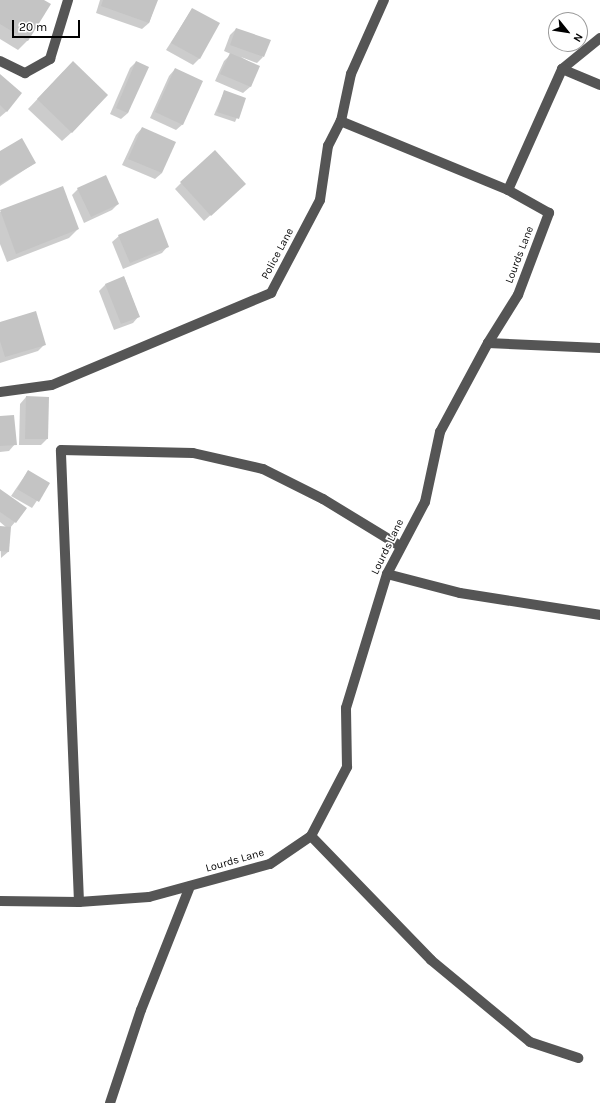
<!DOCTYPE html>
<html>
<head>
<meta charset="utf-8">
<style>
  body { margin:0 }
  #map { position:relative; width:600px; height:1103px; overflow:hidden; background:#fff; font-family:Karla,sans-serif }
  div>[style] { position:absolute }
  .shadow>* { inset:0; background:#0003 }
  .building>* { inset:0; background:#c4c4c4 }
  .minor>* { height:10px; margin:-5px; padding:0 5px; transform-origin:5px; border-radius:5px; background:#555 }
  span { translate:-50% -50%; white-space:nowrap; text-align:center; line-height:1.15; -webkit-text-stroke:3.5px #fff; paint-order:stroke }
  .street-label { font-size:11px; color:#000 }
  .north { position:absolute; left:548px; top:12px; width:40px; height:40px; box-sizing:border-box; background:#fff; border:1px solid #999; border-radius:50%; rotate:120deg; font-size:11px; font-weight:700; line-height:16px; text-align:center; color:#000 }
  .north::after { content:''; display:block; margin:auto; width:14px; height:18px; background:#000; clip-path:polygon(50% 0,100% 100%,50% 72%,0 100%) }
  .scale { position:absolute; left:12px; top:20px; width:68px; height:18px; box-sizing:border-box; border:2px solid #000; border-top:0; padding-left:5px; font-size:12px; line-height:14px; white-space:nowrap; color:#000; -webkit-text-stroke:3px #fff; paint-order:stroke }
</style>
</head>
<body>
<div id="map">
  <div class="shadow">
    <i style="clip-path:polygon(0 0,43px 0,28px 40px,18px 50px,0 39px)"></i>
    <i style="clip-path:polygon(100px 0,157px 0,149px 23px,142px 29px,96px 13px)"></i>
    <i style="clip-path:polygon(192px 9px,218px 24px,199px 59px,193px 65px,166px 50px)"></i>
    <i style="clip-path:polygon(236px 29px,263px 57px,257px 63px,241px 57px,258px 67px,250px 87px,243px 93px,215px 81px,224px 61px,231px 54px,224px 51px,230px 35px)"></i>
    <i style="clip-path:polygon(136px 62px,128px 113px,121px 119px,110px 114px,130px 68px)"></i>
    <i style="clip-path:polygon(175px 69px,183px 124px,176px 130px,150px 118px,169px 76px)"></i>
    <i style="clip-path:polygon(63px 72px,72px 132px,62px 141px,28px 109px)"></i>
    <i style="clip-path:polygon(0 76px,7px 111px,0 117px)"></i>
    <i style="clip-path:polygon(224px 92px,245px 99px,235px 122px,214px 115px)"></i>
    <i style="clip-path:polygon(142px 128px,162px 173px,155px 179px,122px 165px,136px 135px)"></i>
    <i style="clip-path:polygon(0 152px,35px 163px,0 186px)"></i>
    <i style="clip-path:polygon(181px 183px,238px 190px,204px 221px,175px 189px)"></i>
    <i style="clip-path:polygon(62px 187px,78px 229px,69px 238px,7px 262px,0 244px,0 212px)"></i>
    <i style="clip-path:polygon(78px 189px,118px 204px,112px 210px,84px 223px,72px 195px)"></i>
    <i style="clip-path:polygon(119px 236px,168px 246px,162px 253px,123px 269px,112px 242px)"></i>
    <i style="clip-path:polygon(124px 277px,139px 316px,133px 323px,114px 330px,99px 291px,105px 285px)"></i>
    <i style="clip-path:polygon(0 323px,45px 344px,38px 351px,0 363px)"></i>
    <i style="clip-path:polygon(26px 397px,47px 439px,41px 445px,19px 445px,20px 404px)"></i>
    <i style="clip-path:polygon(0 417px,15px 444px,9px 451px,0 452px)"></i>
    <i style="clip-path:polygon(28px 471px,49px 483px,32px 508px,11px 496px)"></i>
    <i style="clip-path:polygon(0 490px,26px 509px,10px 528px,8px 552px,1px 558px,0 527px,7px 528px,0 522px)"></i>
  </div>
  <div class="building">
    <i style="clip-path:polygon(0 0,44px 0,51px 4px,28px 41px,0 24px)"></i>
    <i style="clip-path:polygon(103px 0,158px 0,149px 23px,101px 6px)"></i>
    <i style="clip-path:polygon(192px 8px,220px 23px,200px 59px,171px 43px)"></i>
    <i style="clip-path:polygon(236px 28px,271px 40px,264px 57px,230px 45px)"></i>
    <i style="clip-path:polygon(230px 53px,260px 66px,251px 87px,220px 74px)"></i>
    <i style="clip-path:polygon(73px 61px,108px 95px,72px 133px,37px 99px)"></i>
    <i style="clip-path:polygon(136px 61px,149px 67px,128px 113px,116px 108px)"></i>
    <i style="clip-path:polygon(175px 68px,203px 81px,183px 125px,155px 112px)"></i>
    <i style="clip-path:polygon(0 74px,22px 93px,7px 112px,0 105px)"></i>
    <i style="clip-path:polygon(224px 90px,246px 98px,239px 119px,217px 112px)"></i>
    <i style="clip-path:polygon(142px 127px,176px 142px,162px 173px,128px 159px)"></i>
    <i style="clip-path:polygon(22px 138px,36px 163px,0 184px,0 151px)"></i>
    <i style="clip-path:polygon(215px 150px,246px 184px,211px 216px,180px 182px)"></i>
    <i style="clip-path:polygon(106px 175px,119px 204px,91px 217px,77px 188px)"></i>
    <i style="clip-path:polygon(63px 186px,79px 229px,16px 254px,0 210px)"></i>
    <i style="clip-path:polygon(158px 218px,169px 247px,130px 263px,118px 235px)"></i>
    <i style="clip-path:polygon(124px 276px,140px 317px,121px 324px,105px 284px)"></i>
    <i style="clip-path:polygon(36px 311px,46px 345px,5px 357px,0 341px,0 322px)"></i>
    <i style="clip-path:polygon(26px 396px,49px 397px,48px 439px,25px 439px)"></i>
    <i style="clip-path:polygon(14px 415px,17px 445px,0 446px,0 416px)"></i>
    <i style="clip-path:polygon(28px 470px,50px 483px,39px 502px,17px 489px)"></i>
    <i style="clip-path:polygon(0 489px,27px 508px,16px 523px,0 512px)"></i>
    <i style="clip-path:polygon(0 526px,11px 527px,9px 552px,0 551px)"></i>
  </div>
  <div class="minor">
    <i style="left:0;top:61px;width:28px;rotate:26deg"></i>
    <i style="left:25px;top:73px;width:29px;rotate:-29deg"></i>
    <i style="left:50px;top:59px;width:62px;rotate:-73deg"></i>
    <i style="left:562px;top:69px;width:49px;rotate:-39.2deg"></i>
    <i style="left:508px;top:190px;width:133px;rotate:-65.9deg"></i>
    <i style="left:562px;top:69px;width:41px;rotate:22.8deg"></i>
    <i style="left:488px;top:343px;width:112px;rotate:2.6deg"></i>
    <i style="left:0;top:392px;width:52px;rotate:-7.7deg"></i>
    <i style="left:52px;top:385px;width:238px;rotate:-22.8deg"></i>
    <i style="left:271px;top:293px;width:105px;rotate:-62.2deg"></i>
    <i style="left:320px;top:200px;width:55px;rotate:-81.6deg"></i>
    <i style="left:328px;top:146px;width:28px;rotate:-63deg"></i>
    <i style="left:341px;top:121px;width:48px;rotate:-78deg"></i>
    <i style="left:351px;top:74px;width:81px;rotate:-66deg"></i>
    <i style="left:387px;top:574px;width:75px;rotate:14.6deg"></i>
    <i style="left:460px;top:593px;width:142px;rotate:8.9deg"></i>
    <i style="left:311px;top:836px;width:173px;rotate:45.9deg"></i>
    <i style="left:431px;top:960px;width:129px;rotate:39.6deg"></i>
    <i style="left:530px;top:1042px;width:51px;rotate:18.4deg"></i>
    <i style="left:0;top:901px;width:79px;rotate:0.7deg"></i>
    <i style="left:79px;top:902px;width:70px;rotate:-4.1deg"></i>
    <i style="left:149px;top:897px;width:125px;rotate:-15.3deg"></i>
    <i style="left:270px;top:864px;width:50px;rotate:-34.3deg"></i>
    <i style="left:311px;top:836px;width:78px;rotate:-62.4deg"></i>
    <i style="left:347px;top:767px;width:59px;rotate:-91deg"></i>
    <i style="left:346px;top:708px;width:140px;rotate:-73deg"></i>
    <i style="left:387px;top:574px;width:81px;rotate:-62.2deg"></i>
    <i style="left:425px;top:502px;width:72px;rotate:-77.9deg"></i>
    <i style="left:440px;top:432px;width:101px;rotate:-61.7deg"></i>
    <i style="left:488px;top:343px;width:57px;rotate:-58deg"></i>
    <i style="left:518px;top:295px;width:88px;rotate:-69.3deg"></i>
    <i style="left:549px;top:213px;width:47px;rotate:-150.7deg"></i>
    <i style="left:508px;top:190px;width:181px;rotate:-157.6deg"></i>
    <i style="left:79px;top:902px;width:452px;rotate:-92.3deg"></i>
    <i style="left:61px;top:450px;width:132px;rotate:1.3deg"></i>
    <i style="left:193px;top:453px;width:72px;rotate:12.9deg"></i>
    <i style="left:263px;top:469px;width:67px;rotate:26.6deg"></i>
    <i style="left:323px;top:499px;width:90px;rotate:31.4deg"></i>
    <i style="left:110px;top:1103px;width:98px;rotate:-71.6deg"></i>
    <i style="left:141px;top:1010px;width:133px;rotate:-68.4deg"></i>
  </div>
  <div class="street-label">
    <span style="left:278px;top:254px;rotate:-62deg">Police Lane</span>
    <span style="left:520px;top:255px;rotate:-69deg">Lourds Lane</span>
    <span style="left:388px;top:547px;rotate:-64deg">Lourds Lane</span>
    <span style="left:235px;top:861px;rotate:-16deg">Lourds Lane</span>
  </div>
  <div class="north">N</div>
  <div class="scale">20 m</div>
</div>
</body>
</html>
